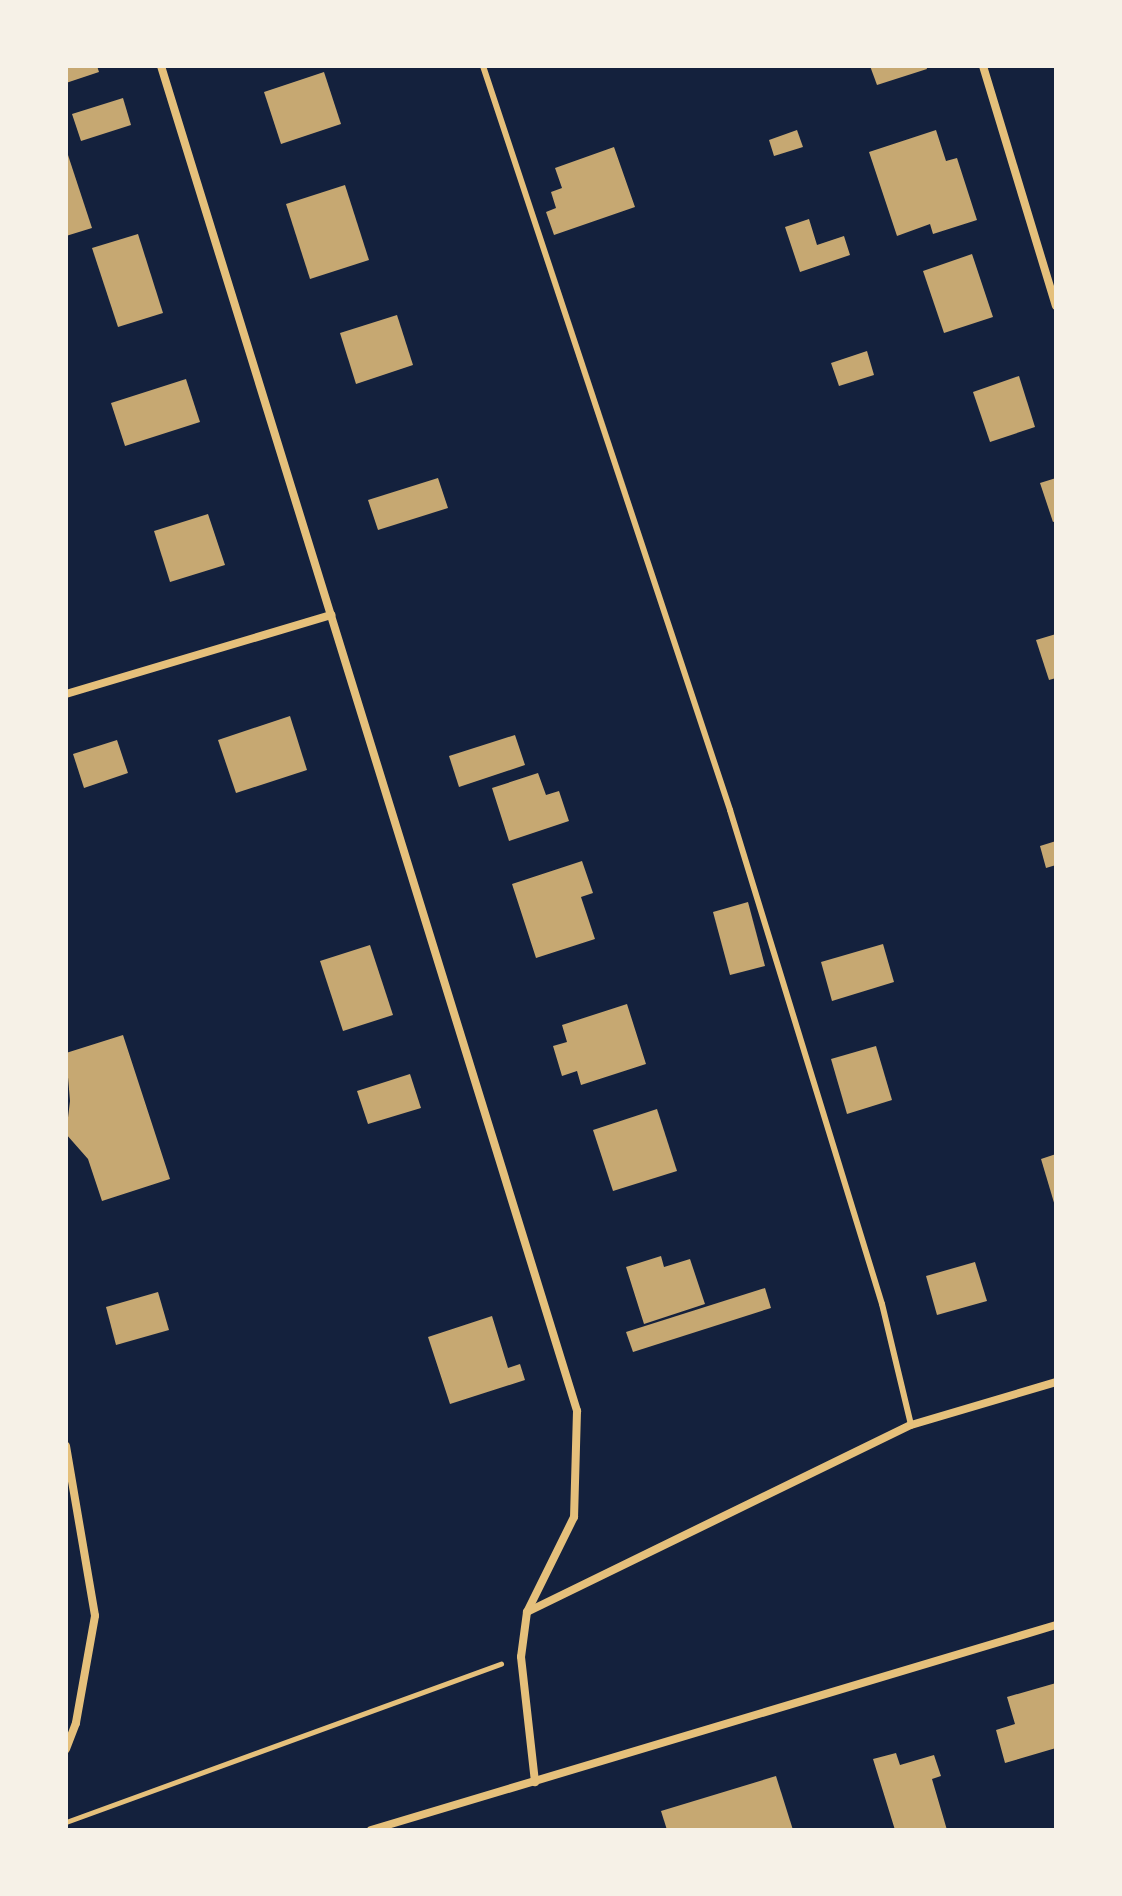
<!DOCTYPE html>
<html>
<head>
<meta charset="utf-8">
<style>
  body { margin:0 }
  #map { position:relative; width:1122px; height:1896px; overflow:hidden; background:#14213d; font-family:Ubuntu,sans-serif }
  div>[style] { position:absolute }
  .building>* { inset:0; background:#c6a872 }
  .path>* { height:5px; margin:-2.5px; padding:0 2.5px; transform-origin:2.5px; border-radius:2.5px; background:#e5c07b }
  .service>* { height:6px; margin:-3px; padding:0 3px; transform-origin:3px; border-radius:3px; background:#e5c07b }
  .minor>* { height:8px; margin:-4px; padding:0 4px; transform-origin:4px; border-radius:4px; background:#e5c07b }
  span { translate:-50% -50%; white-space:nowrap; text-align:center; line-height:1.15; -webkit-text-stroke:6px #f6f1e7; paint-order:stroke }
  .frame { position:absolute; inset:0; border:68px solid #f6f1e7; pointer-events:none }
</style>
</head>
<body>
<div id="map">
  <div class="building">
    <i style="clip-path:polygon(66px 66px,97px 66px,99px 72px,66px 83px)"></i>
    <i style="clip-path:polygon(870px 66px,926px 66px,927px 69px,877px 85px)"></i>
    <i style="clip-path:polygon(324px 72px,341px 124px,281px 144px,264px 92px)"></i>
    <i style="clip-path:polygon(123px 98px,131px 125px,81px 141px,72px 114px)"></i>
    <i style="clip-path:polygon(797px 130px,803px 147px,774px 156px,769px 140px)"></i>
    <i style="clip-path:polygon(936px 130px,946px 161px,957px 158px,977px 220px,933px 234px,930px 224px,897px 236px,869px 152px)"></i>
    <i style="clip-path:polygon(614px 147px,635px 207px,554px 235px,546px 212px,556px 208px,551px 192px,562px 188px,555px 168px)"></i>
    <i style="clip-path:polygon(66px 149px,92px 228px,66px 236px)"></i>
    <i style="clip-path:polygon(345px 185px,369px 260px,310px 279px,286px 204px)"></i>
    <i style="clip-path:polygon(809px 219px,817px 245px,844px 236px,850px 255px,800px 272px,785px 227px)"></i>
    <i style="clip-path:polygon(138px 234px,163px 313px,118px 327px,92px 248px)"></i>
    <i style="clip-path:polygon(972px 254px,993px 317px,944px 333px,923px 271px)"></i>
    <i style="clip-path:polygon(397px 315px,413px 365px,356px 384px,340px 333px)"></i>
    <i style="clip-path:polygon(867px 351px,874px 375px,839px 386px,831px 363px)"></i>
    <i style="clip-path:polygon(1019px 376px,1035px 427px,990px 442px,973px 392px)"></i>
    <i style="clip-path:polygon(186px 379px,200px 422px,125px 446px,111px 403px)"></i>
    <i style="clip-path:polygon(438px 478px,448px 508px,378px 530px,368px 500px)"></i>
    <i style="clip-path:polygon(1056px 478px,1056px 521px,1053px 522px,1040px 483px)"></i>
    <i style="clip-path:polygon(208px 514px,225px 565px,170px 582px,154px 531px)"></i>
    <i style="clip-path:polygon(1056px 634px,1056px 678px,1049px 680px,1036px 640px)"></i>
    <i style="clip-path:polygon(290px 716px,307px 770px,236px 793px,218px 740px)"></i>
    <i style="clip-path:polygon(515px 735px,525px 765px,459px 787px,449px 756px)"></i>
    <i style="clip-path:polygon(117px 740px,128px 773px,84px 788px,73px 754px)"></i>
    <i style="clip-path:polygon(538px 773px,546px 795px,559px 791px,569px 821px,509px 841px,492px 788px)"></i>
    <i style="clip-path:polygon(1056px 841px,1056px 865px,1046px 868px,1040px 846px)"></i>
    <i style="clip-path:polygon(582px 861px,593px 893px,581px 897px,595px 939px,536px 958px,512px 884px)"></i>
    <i style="clip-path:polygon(748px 902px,765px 966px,730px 975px,713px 912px)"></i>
    <i style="clip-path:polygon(883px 944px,894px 982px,832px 1001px,821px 962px)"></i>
    <i style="clip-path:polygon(370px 945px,393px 1015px,343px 1031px,320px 961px)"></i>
    <i style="clip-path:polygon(627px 1004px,646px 1064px,581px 1085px,577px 1071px,562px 1076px,553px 1046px,567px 1042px,562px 1025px)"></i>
    <i style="clip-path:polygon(123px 1035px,170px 1179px,102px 1201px,88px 1159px,66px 1134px,70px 1101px,66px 1053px)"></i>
    <i style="clip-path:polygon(876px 1046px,892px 1100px,847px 1114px,831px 1059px)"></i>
    <i style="clip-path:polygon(410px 1074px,421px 1108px,368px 1124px,357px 1091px)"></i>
    <i style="clip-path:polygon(657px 1109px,677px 1171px,613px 1191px,593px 1130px)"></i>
    <i style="clip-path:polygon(1056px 1154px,1056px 1206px,1055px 1206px,1041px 1159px)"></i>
    <i style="clip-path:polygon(661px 1256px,664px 1267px,690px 1259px,705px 1304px,644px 1324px,626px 1267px)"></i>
    <i style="clip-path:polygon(975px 1262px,987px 1301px,937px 1315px,926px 1276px)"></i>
    <i style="clip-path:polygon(765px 1288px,771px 1308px,633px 1352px,626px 1332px)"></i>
    <i style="clip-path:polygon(158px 1292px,169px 1330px,116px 1345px,106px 1307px)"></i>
    <i style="clip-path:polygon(492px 1316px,508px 1368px,520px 1364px,525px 1380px,450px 1404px,428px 1337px)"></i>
    <i style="clip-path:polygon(1056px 1683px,1056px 1748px,1005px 1763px,996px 1730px,1015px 1724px,1007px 1697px)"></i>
    <i style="clip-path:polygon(896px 1753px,900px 1765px,934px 1755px,941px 1776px,932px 1779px,947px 1830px,895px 1830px,873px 1759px)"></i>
    <i style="clip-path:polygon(776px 1776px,793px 1830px,667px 1830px,661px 1811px)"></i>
  </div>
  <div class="path">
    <i style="left:66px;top:1822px;width:463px;rotate:-20deg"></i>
  </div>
  <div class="service">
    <i style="left:483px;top:66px;width:784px;rotate:71.63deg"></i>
    <i style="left:730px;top:810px;width:517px;rotate:72.9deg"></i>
    <i style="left:882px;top:1304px;width:124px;rotate:76.5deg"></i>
  </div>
  <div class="minor">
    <i style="left:161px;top:66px;width:1408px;rotate:72.81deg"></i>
    <i style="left:577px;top:1411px;width:106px;rotate:91.6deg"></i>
    <i style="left:574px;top:1517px;width:106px;rotate:116.3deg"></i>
    <i style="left:527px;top:1612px;width:45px;rotate:97.6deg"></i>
    <i style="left:521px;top:1657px;width:126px;rotate:83.6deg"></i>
    <i style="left:983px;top:66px;width:251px;rotate:73.1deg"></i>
    <i style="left:66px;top:694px;width:277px;rotate:-16.6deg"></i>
    <i style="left:66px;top:1446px;width:172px;rotate:80.3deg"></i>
    <i style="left:95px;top:1616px;width:109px;rotate:100.1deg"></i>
    <i style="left:76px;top:1723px;width:28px;rotate:111deg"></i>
    <i style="left:527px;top:1612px;width:427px;rotate:-26deg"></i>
    <i style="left:911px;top:1425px;width:151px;rotate:-16.5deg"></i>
    <i style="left:371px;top:1830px;width:715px;rotate:-16.66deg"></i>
  </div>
  <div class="frame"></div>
</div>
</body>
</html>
